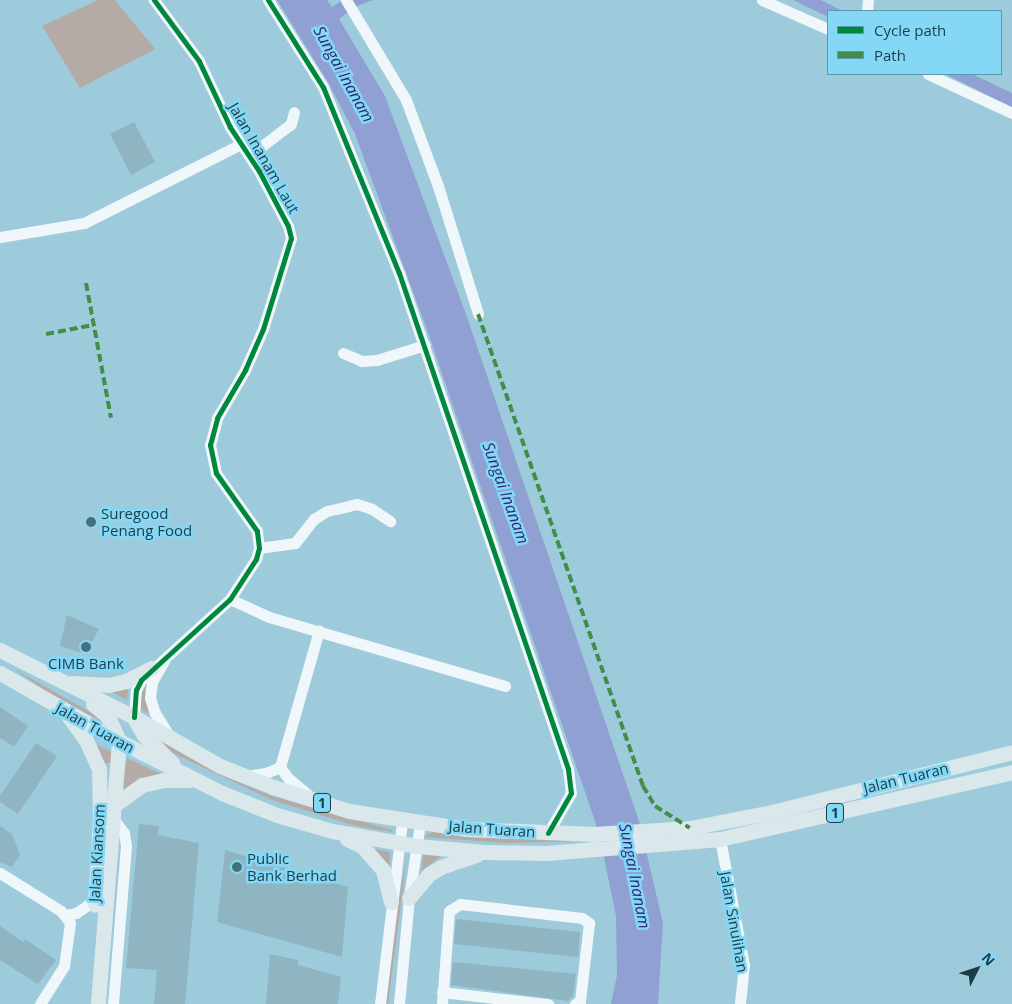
<!DOCTYPE html>
<html>
<head>
<meta charset="utf-8">
<style>
  body { margin:0 }
  #map { position:relative; width:1012px; height:1004px; overflow:hidden; background:#9ecbdb; font-family:"Open Sans",sans-serif }
  div>[style] { position:absolute }
  .green>* { inset:0; background:#b5aba6 }
  .water>* { inset:0; background:#91a0d2 }
  .building>* { inset:0; background:#8fb4c2 }
  .minor>* { height:11px; margin:-5.5px; padding:0 5.5px; transform-origin:5.5px; border-radius:5.5px; background:#f0f7fa }
  .major>* { height:15px; margin:-7.5px; padding:0 7.5px; transform-origin:7.5px; border-radius:7.5px; background:#dae7eb }
  .quiet>* { height:4px; margin-top:-2px; transform-origin:0; background:repeating-linear-gradient(90deg,#428e48 0 8px,transparent 0 12px) }
  .cycleway>* { height:5px; margin:-2.5px; padding:0 2.5px; transform-origin:2.5px; border-radius:2.5px; background:#00873e }
  .dots>* { width:14px; height:14px; translate:-50% -50%; box-sizing:border-box; border:2px solid #84d8f5; border-radius:50% }
  span { translate:-50% -50%; white-space:nowrap; text-align:center; line-height:1.15; -webkit-text-stroke:5px #84d8f5; paint-order:stroke }
  .shield-label span { padding:1px 4px; background:#84d8f5; border:1px solid; border-radius:4px; -webkit-text-stroke-width:0 }
  .shield-label { font-size:14px; color:#1a3e49; font-weight:700 }
  .street-label { font-size:15px; color:#1a3e49 }
  .poi-label { font-size:15px; color:#1a3e49 }
  .left { translate:0 -50%; text-align:left }
  .water-label { font-size:16px; color:#302875; font-style:italic }
  .legend { position:absolute; left:827px; top:10px; width:175px; height:65px; box-sizing:border-box; background:#84d8f5; border:1px solid #5a9ab0; margin:0; padding:6px 9px; list-style:none; font-size:15px; color:#1a3e49 }
  .legend li { display:flex; align-items:center; gap:10px; height:25px }
  .legend b { width:25px; border:1px solid #5a9ab0 }
  .north { position:absolute; left:952px; top:944px; width:50px; height:50px; -webkit-text-stroke:4px #84d8f5; paint-order:stroke; rotate:49deg; font-size:14px; font-weight:700; line-height:20px; text-align:center; color:#1a3e49 }
  .north::after { content:''; display:block; margin:auto; width:18px; height:22px; background:#1a3e49; clip-path:polygon(50% 0,100% 100%,50% 72%,0 100%) }
</style>
</head>
<body>
<div id="map">
  <div class="green">
    <i style="clip-path:polygon(98px 0,115px 0,155px 49px,80px 88px,42px 26px)"></i>
    <i style="clip-path:polygon(11px 667px,102px 719px,101px 722px,53px 696px)"></i>
    <i style="clip-path:polygon(146px 680px,145px 692px,149px 713px,141px 709px,140px 700px)"></i>
    <i style="clip-path:polygon(128px 689px,127px 700px,112px 692px)"></i>
    <i style="clip-path:polygon(153px 736px,228px 778px,272px 796px,392px 830px,392px 832px,356px 826px,272px 800px,164px 749px)"></i>
    <i style="clip-path:polygon(95px 744px,112px 752px,111px 763px,105px 763px)"></i>
    <i style="clip-path:polygon(127px 758px,161px 774px,121px 794px)"></i>
    <i style="clip-path:polygon(432px 832px,506px 839px,586px 838px,587px 841px,506px 843px,424px 837px)"></i>
    <i style="clip-path:polygon(375px 849px,390px 852px,389px 867px)"></i>
    <i style="clip-path:polygon(423px 854px,441px 856px,422px 871px)"></i>
    <i style="clip-path:polygon(407px 858px,388px 1004px,379px 1004px,388px 953px)"></i>
  </div>
  <div class="water">
    <i style="clip-path:polygon(277px 0,327px 0,332px 7px,343px 0,373px 0,357px 6px,339px 19px,385px 96px,466px 314px,639px 821px,663px 923px,658px 1004px,611px 1004px,617px 975px,616px 916px,599px 833px,426px 327px,355px 134px,329px 84px)"></i>
    <i style="clip-path:polygon(793px 0,821px 0,843px 11px,828px 11px,828px 17px)"></i>
    <i style="clip-path:polygon(945px 74px,972px 74px,1012px 93px,1012px 107px)"></i>
  </div>
  <div class="building">
    <i style="clip-path:polygon(134px 122px,155px 162px,131px 175px,110px 134px)"></i>
    <i style="clip-path:polygon(67px 615px,99px 629px,87px 651px,82px 653px,60px 646px)"></i>
    <i style="clip-path:polygon(0 707px,28px 726px,14px 747px,0 738px)"></i>
    <i style="clip-path:polygon(36px 743px,57px 756px,18px 814px,0 802px,0 796px)"></i>
    <i style="clip-path:polygon(139px 824px,159px 826px,158px 835px,199px 843px,185px 1004px,154px 1004px,157px 970px,126px 968px)"></i>
    <i style="clip-path:polygon(0 826px,12px 834px,20px 855px,12px 867px,0 862px)"></i>
    <i style="clip-path:polygon(225px 850px,348px 887px,342px 957px,217px 922px)"></i>
    <i style="clip-path:polygon(456px 919px,580px 932px,578px 957px,454px 944px)"></i>
    <i style="clip-path:polygon(0 926px,23px 942px,25px 939px,56px 960px,38px 984px,0 960px)"></i>
    <i style="clip-path:polygon(270px 954px,298px 960px,298px 965px,341px 977px,338px 1004px,266px 1004px)"></i>
    <i style="clip-path:polygon(453px 962px,576px 974px,573px 996px,568px 1001px,451px 985px)"></i>
  </div>
  <div class="minor">
    <i style="left:268px;top:0;width:103px;rotate:57.7deg"></i>
    <i style="left:323px;top:87px;width:201px;rotate:67.8deg"></i>
    <i style="left:399px;top:273px;width:524px;rotate:71.18deg"></i>
    <i style="left:568px;top:769px;width:24px;rotate:83deg"></i>
    <i style="left:571px;top:793px;width:46px;rotate:119.9deg"></i>
    <i style="left:346px;top:0;width:117px;rotate:59deg"></i>
    <i style="left:406px;top:100px;width:92px;rotate:69.6deg"></i>
    <i style="left:438px;top:186px;width:134px;rotate:72.6deg"></i>
    <i style="left:762px;top:0;width:72px;rotate:23.7deg"></i>
    <i style="left:867px;top:11px;width:11px;rotate:-85deg"></i>
    <i style="left:928px;top:74px;width:93px;rotate:24.9deg"></i>
    <i style="left:250px;top:155px;width:51px;rotate:-37.1deg"></i>
    <i style="left:291px;top:124px;width:12px;rotate:-76deg"></i>
    <i style="left:0;top:237px;width:85px;rotate:-9.5deg"></i>
    <i style="left:84px;top:223px;width:176px;rotate:-26.7deg"></i>
    <i style="left:343px;top:353px;width:21px;rotate:23deg"></i>
    <i style="left:362px;top:361px;width:15px;rotate:-4deg"></i>
    <i style="left:377px;top:360px;width:50px;rotate:-17.4deg"></i>
    <i style="left:259px;top:548px;width:36px;rotate:-8deg"></i>
    <i style="left:295px;top:543px;width:31px;rotate:-52deg"></i>
    <i style="left:314px;top:519px;width:15px;rotate:-32deg"></i>
    <i style="left:327px;top:511px;width:22px;rotate:-13deg"></i>
    <i style="left:348px;top:506px;width:9px;rotate:-13deg"></i>
    <i style="left:357px;top:504px;width:16px;rotate:18deg"></i>
    <i style="left:372px;top:509px;width:22px;rotate:34deg"></i>
    <i style="left:230px;top:599px;width:43px;rotate:24.8deg"></i>
    <i style="left:269px;top:617px;width:246px;rotate:16.3deg"></i>
    <i style="left:164px;top:661px;width:24px;rotate:120deg"></i>
    <i style="left:152px;top:682px;width:16px;rotate:97deg"></i>
    <i style="left:150px;top:698px;width:16px;rotate:72deg"></i>
    <i style="left:155px;top:713px;width:28px;rotate:58deg"></i>
    <i style="left:134px;top:717px;width:27px;rotate:-86deg"></i>
    <i style="left:136px;top:690px;width:11px;rotate:-63deg"></i>
    <i style="left:141px;top:680px;width:120px;rotate:-42.3deg"></i>
    <i style="left:230px;top:599px;width:48px;rotate:-57deg"></i>
    <i style="left:256px;top:559px;width:11px;rotate:-75deg"></i>
    <i style="left:259px;top:548px;width:17px;rotate:-97deg"></i>
    <i style="left:257px;top:531px;width:71px;rotate:-125.3deg"></i>
    <i style="left:216px;top:473px;width:29px;rotate:-102deg"></i>
    <i style="left:210px;top:445px;width:28px;rotate:-75deg"></i>
    <i style="left:217px;top:418px;width:56px;rotate:-59.7deg"></i>
    <i style="left:245px;top:370px;width:45px;rotate:-66.3deg"></i>
    <i style="left:263px;top:329px;width:95px;rotate:-72.9deg"></i>
    <i style="left:291px;top:238px;width:12px;rotate:-104deg"></i>
    <i style="left:288px;top:226px;width:62px;rotate:-117.8deg"></i>
    <i style="left:259px;top:171px;width:53px;rotate:-123.4deg"></i>
    <i style="left:230px;top:127px;width:73px;rotate:-115.2deg"></i>
    <i style="left:199px;top:61px;width:76px;rotate:-126.4deg"></i>
    <i style="left:280px;top:767px;width:14px;rotate:54deg"></i>
    <i style="left:288px;top:778px;width:30px;rotate:40deg"></i>
    <i style="left:246px;top:776px;width:20px;rotate:-9deg"></i>
    <i style="left:266px;top:773px;width:15px;rotate:-23deg"></i>
    <i style="left:280px;top:767px;width:142px;rotate:-74.1deg"></i>
    <i style="left:112px;top:817px;width:20px;rotate:53deg"></i>
    <i style="left:124px;top:833px;width:13px;rotate:81deg"></i>
    <i style="left:126px;top:846px;width:159px;rotate:94.7deg"></i>
    <i style="left:720px;top:839px;width:128px;rotate:79.2deg"></i>
    <i style="left:744px;top:965px;width:39px;rotate:96deg"></i>
    <i style="left:0;top:873px;width:72px;rotate:31.9deg"></i>
    <i style="left:61px;top:911px;width:15px;rotate:53deg"></i>
    <i style="left:70px;top:923px;width:43px;rotate:97.9deg"></i>
    <i style="left:64px;top:966px;width:45px;rotate:122.3deg"></i>
    <i style="left:65px;top:915px;width:11px;rotate:-10deg"></i>
    <i style="left:76px;top:913px;width:23px;rotate:-34deg"></i>
    <i style="left:442px;top:992px;width:107px;rotate:6.5deg"></i>
    <i style="left:380px;top:1004px;width:184px;rotate:-83.1deg"></i>
    <i style="left:399px;top:1004px;width:106px;rotate:-84.6deg"></i>
    <i style="left:409px;top:898px;width:76px;rotate:-81.7deg"></i>
    <i style="left:442px;top:1004px;width:93px;rotate:-85.7deg"></i>
    <i style="left:449px;top:911px;width:13px;rotate:-32deg"></i>
    <i style="left:460px;top:904px;width:123px;rotate:6.5deg"></i>
    <i style="left:582px;top:918px;width:9px;rotate:36deg"></i>
    <i style="left:589px;top:923px;width:79px;rotate:96.6deg"></i>
    <i style="left:580px;top:1001px;width:6px;rotate:149deg"></i>
  </div>
  <div class="major">
    <i style="left:0;top:650px;width:150px;rotate:26.6deg"></i>
    <i style="left:134px;top:717px;width:99px;rotate:29.7deg"></i>
    <i style="left:220px;top:766px;width:57px;rotate:21.6deg"></i>
    <i style="left:273px;top:787px;width:80px;rotate:17.5deg"></i>
    <i style="left:349px;top:811px;width:118px;rotate:8.7deg"></i>
    <i style="left:466px;top:829px;width:128px;rotate:2.2deg"></i>
    <i style="left:594px;top:834px;width:96px;rotate:-3.6deg"></i>
    <i style="left:690px;top:828px;width:84px;rotate:-11deg"></i>
    <i style="left:772px;top:812px;width:247px;rotate:-14deg"></i>
    <i style="left:0;top:673px;width:137px;rotate:29.7deg"></i>
    <i style="left:119px;top:741px;width:115px;rotate:26.8deg"></i>
    <i style="left:222px;top:793px;width:59px;rotate:21.8deg"></i>
    <i style="left:277px;top:815px;width:57px;rotate:16.2deg"></i>
    <i style="left:332px;top:831px;width:86px;rotate:10deg"></i>
    <i style="left:417px;top:846px;width:67px;rotate:5.1deg"></i>
    <i style="left:484px;top:852px;width:62px;rotate:0.9deg"></i>
    <i style="left:546px;top:853px;width:175px;rotate:-4.6deg"></i>
    <i style="left:720px;top:839px;width:300px;rotate:-12.9deg"></i>
    <i style="left:72px;top:683px;width:37px;rotate:3deg"></i>
    <i style="left:109px;top:685px;width:17px;rotate:-13deg"></i>
    <i style="left:126px;top:681px;width:29px;rotate:-27deg"></i>
    <i style="left:93px;top:704px;width:20px;rotate:41deg"></i>
    <i style="left:108px;top:717px;width:26px;rotate:65deg"></i>
    <i style="left:119px;top:741px;width:264px;rotate:94.6deg"></i>
    <i style="left:69px;top:717px;width:29px;rotate:54deg"></i>
    <i style="left:86px;top:740px;width:32px;rotate:66deg"></i>
    <i style="left:99px;top:769px;width:49px;rotate:88.8deg"></i>
    <i style="left:100px;top:818px;width:87px;rotate:93.3deg"></i>
    <i style="left:134px;top:718px;width:20px;rotate:60deg"></i>
    <i style="left:144px;top:735px;width:40px;rotate:45deg"></i>
    <i style="left:113px;top:806px;width:36px;rotate:-36deg"></i>
    <i style="left:142px;top:785px;width:23px;rotate:-13deg"></i>
    <i style="left:164px;top:780px;width:25px"></i>
    <i style="left:347px;top:839px;width:17px;rotate:25deg"></i>
    <i style="left:362px;top:846px;width:32px;rotate:49deg"></i>
    <i style="left:383px;top:870px;width:33px;rotate:76deg"></i>
    <i style="left:409px;top:898px;width:31px;rotate:-50deg"></i>
    <i style="left:429px;top:874px;width:14px;rotate:-30deg"></i>
    <i style="left:441px;top:867px;width:39px;rotate:-19deg"></i>
  </div>
  <div class="quiet">
    <i style="left:86px;top:283px;width:137px;rotate:79.5deg"></i>
    <i style="left:478px;top:314px;width:500px;rotate:70.73deg"></i>
    <i style="left:643px;top:786px;width:23px;rotate:59deg"></i>
    <i style="left:655px;top:806px;width:41px;rotate:32.2deg"></i>
    <i style="left:46px;top:334px;width:48px;rotate:-10.8deg"></i>
  </div>
  <div class="cycleway">
    <i style="left:268px;top:0;width:103px;rotate:57.7deg"></i>
    <i style="left:323px;top:87px;width:201px;rotate:67.8deg"></i>
    <i style="left:399px;top:273px;width:524px;rotate:71.18deg"></i>
    <i style="left:568px;top:769px;width:24px;rotate:83deg"></i>
    <i style="left:571px;top:793px;width:46px;rotate:119.9deg"></i>
    <i style="left:134px;top:717px;width:27px;rotate:-86deg"></i>
    <i style="left:136px;top:690px;width:11px;rotate:-63deg"></i>
    <i style="left:141px;top:680px;width:120px;rotate:-42.3deg"></i>
    <i style="left:230px;top:599px;width:48px;rotate:-57deg"></i>
    <i style="left:256px;top:559px;width:11px;rotate:-75deg"></i>
    <i style="left:259px;top:548px;width:17px;rotate:-97deg"></i>
    <i style="left:257px;top:531px;width:71px;rotate:-125.3deg"></i>
    <i style="left:216px;top:473px;width:29px;rotate:-102deg"></i>
    <i style="left:210px;top:445px;width:28px;rotate:-75deg"></i>
    <i style="left:217px;top:418px;width:56px;rotate:-59.7deg"></i>
    <i style="left:245px;top:370px;width:45px;rotate:-66.3deg"></i>
    <i style="left:263px;top:329px;width:95px;rotate:-72.9deg"></i>
    <i style="left:291px;top:238px;width:12px;rotate:-104deg"></i>
    <i style="left:288px;top:226px;width:62px;rotate:-117.8deg"></i>
    <i style="left:259px;top:171px;width:53px;rotate:-123.4deg"></i>
    <i style="left:230px;top:127px;width:73px;rotate:-115.2deg"></i>
    <i style="left:199px;top:61px;width:76px;rotate:-126.4deg"></i>
  </div>
  <div class="dots">
    <i style="left:91px;top:522px;background:#486f7c"></i>
    <i style="left:86px;top:647px;background:#486f7c"></i>
    <i style="left:237px;top:867px;background:#486f7c"></i>
  </div>
  <div class="shield-label">
    <span style="left:322px;top:803px">1</span>
    <span style="left:835px;top:813px">1</span>
  </div>
  <div class="street-label">
    <span style="left:264px;top:158px;rotate:60deg">Jalan Inanam Laut</span>
    <span style="left:95px;top:728px;rotate:29deg">Jalan Tuaran</span>
    <span style="left:906px;top:778px;rotate:-14deg">Jalan Tuaran</span>
    <span style="left:492px;top:829px;rotate:4deg">Jalan Tuaran</span>
    <span style="left:97px;top:853px;rotate:-87deg">Jalan Kiansom</span>
    <span style="left:734px;top:922px;rotate:80deg">Jalan Sinulihan</span>
  </div>
  <div class="poi-label">
    <span class="left" style="left:101px;top:522px">Suregood<br>Penang Food</span>
    <span style="left:86px;top:664px">CIMB Bank</span>
    <span class="left" style="left:247px;top:867px">Public<br>Bank Berhad</span>
  </div>
  <div class="water-label">
    <span style="left:344px;top:74px;rotate:61deg">Sungai Inanam</span>
    <span style="left:506px;top:493px;rotate:70deg">Sungai Inanam</span>
    <span style="left:635px;top:876px;rotate:79deg">Sungai Inanam</span>
  </div>
  <ul class="legend">
  <li><b style="height:6px;background:#00873e"></b>Cycle path</li>
  <li><b style="height:6px;background:#428e48"></b>Path</li>
  </ul>
  <div class="north">N</div>
</div>
</body>
</html>
